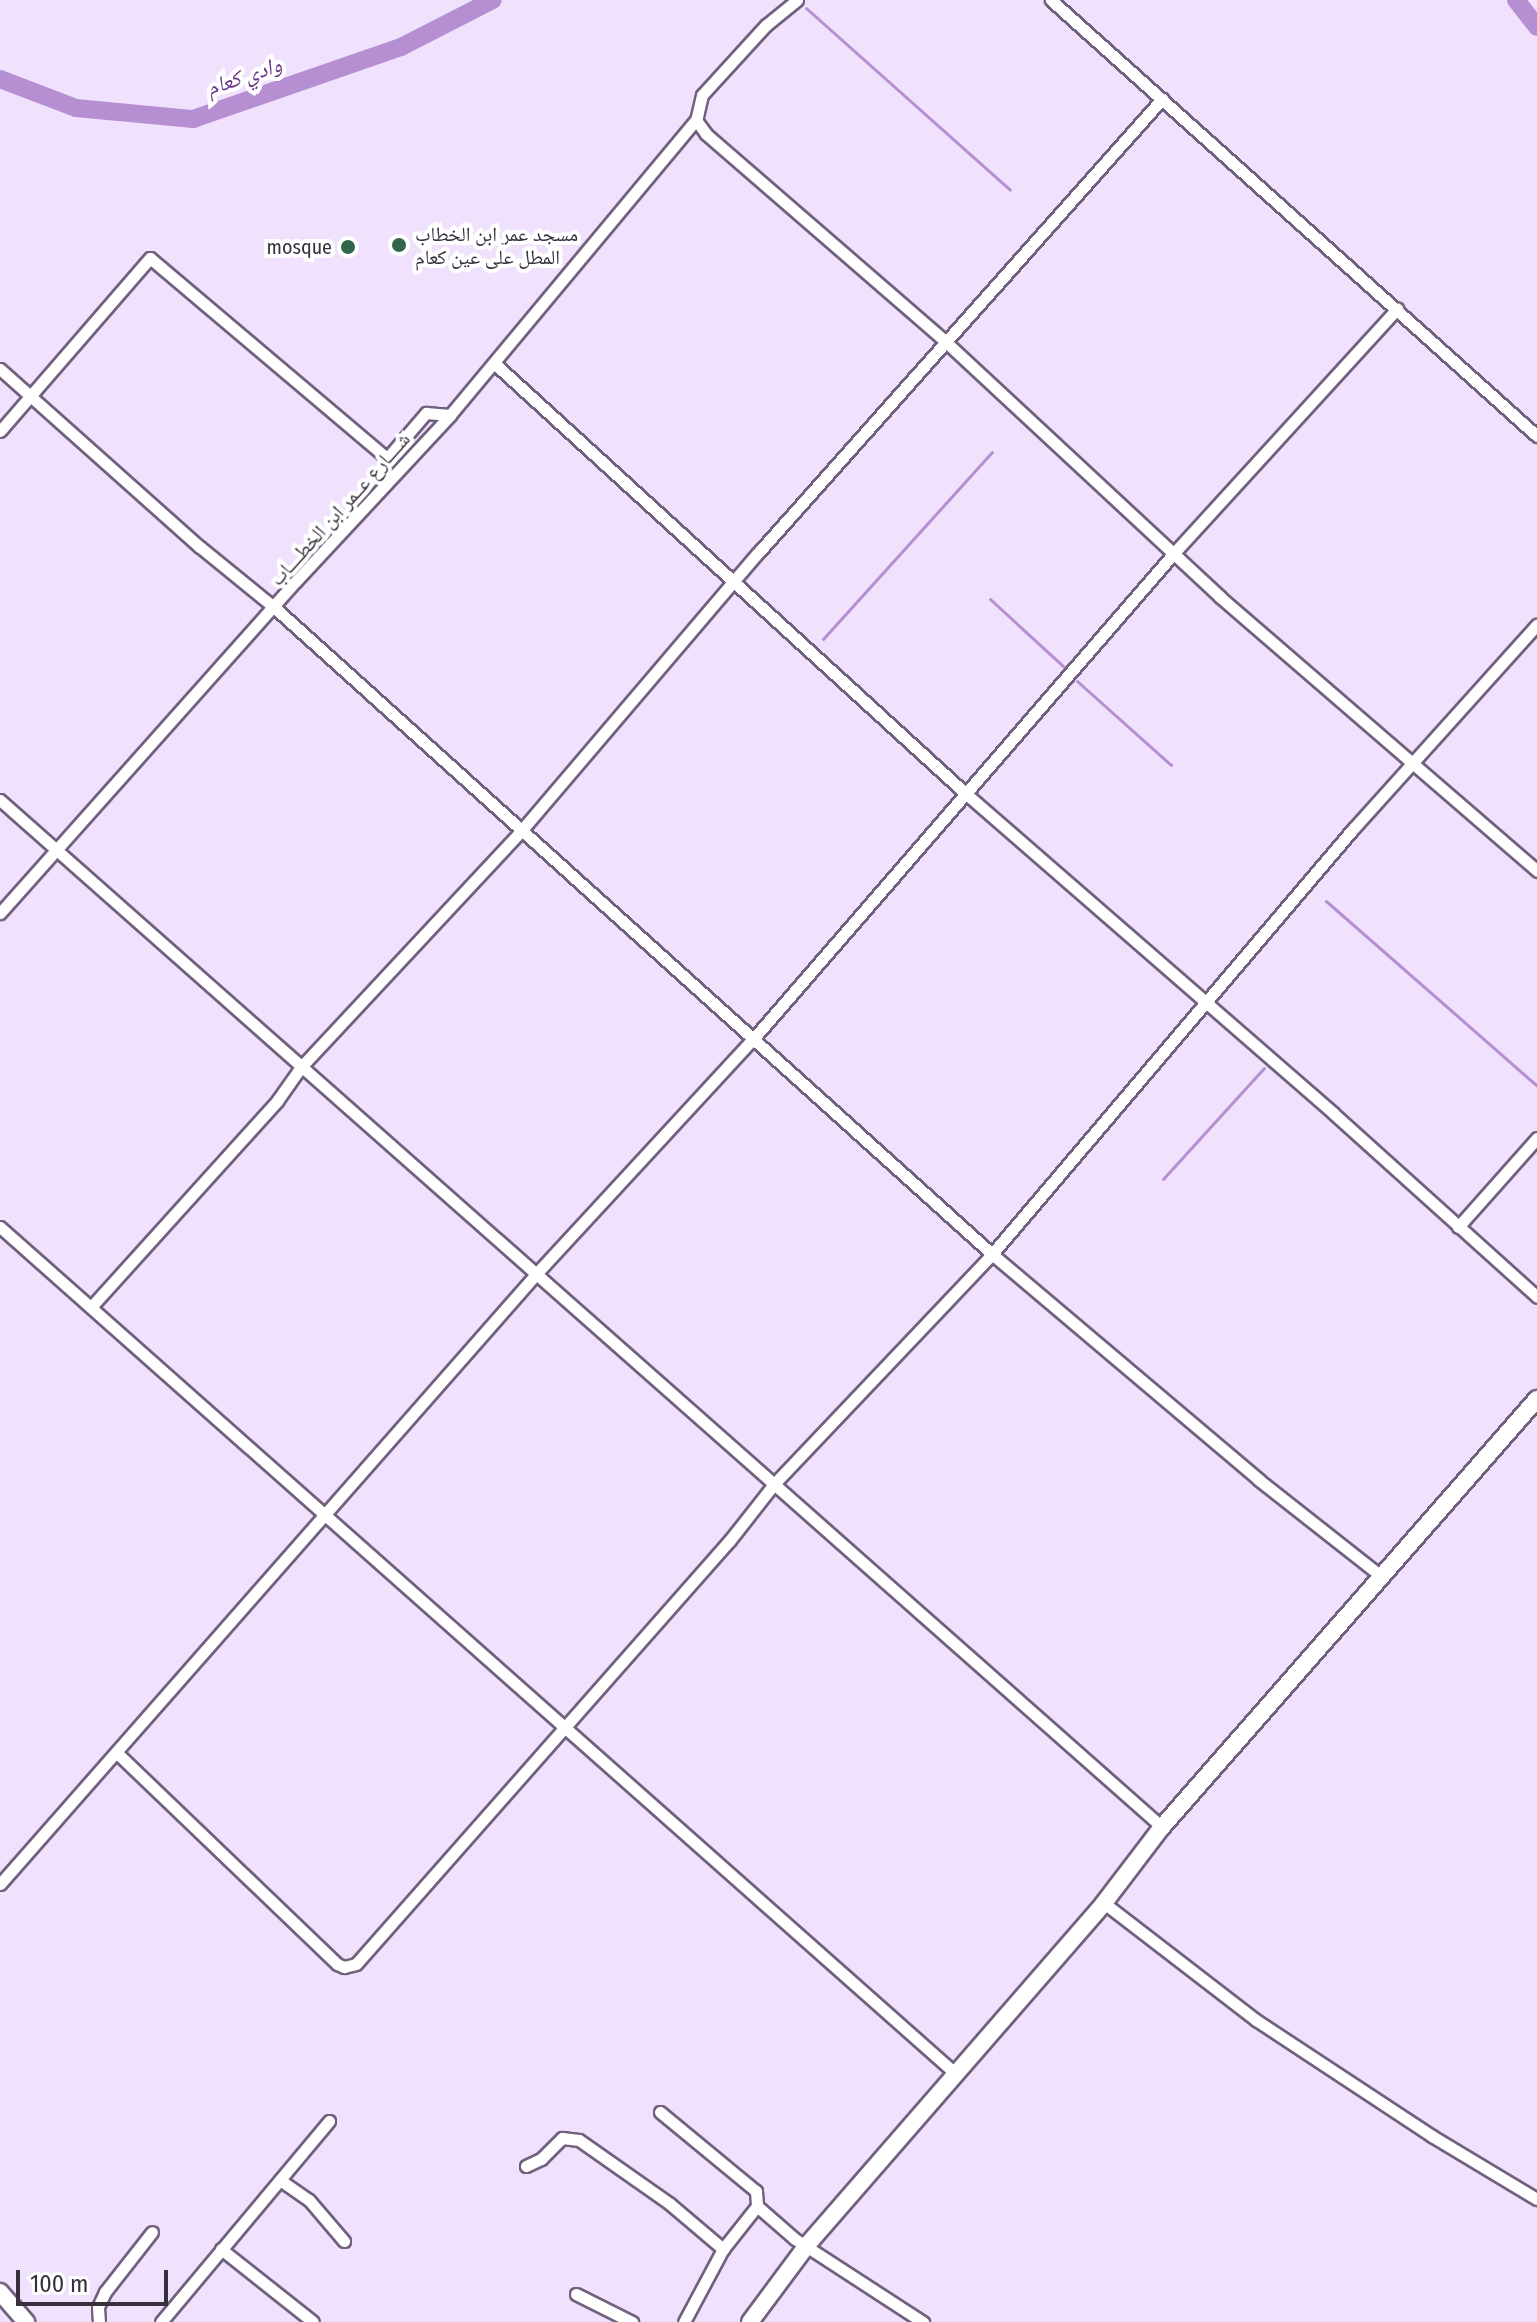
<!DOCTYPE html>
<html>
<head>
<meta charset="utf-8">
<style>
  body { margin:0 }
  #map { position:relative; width:1537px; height:2322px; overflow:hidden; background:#f0e1fc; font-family:"Fira Sans Condensed","Noto Naskh Arabic",sans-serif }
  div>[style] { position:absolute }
  .stream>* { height:3px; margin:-1.5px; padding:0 1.5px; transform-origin:1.5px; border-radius:1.5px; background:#b68fd3 }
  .river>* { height:18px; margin:-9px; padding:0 9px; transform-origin:9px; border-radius:9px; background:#b68fd3 }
  .roads { filter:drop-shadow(2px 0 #71607e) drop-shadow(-2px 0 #71607e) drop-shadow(0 2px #71607e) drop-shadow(0 -2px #71607e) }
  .street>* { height:11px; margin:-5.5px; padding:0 5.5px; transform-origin:5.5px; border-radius:5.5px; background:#fff }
  .secondary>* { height:16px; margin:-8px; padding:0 8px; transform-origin:8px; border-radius:8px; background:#fff }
  .primary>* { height:16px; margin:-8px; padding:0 8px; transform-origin:8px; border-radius:8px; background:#fff }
  .dots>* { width:22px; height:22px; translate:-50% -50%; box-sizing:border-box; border:4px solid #fff; border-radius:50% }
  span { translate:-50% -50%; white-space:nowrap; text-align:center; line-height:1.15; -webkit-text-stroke:8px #fff; paint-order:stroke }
  .poi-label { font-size:20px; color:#37303d }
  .left { translate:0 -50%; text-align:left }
  .right { translate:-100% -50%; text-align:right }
  .street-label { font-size:20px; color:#37303d }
  .water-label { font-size:22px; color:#673686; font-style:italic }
  .scale { position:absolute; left:16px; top:2270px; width:152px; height:36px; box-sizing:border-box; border:4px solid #37303d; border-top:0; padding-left:10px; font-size:24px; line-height:28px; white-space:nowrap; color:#37303d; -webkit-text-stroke:6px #fff; paint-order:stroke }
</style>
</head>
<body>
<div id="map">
  <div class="stream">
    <i style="left:806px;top:8px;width:273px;rotate:41.7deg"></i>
    <i style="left:990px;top:599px;width:103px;rotate:42.6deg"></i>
    <i style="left:823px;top:639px;width:252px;rotate:-47.9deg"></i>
    <i style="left:1077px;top:681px;width:126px;rotate:41.8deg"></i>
    <i style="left:1326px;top:901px;width:281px;rotate:41.2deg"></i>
    <i style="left:1163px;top:1179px;width:150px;rotate:-47.7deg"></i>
  </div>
  <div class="river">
    <i style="left:1516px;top:0;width:34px;rotate:52deg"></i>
    <i style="left:0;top:79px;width:81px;rotate:20.9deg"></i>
    <i style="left:76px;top:108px;width:118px;rotate:5.4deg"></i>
    <i style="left:193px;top:119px;width:220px;rotate:-19.1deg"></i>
    <i style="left:401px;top:47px;width:103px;rotate:-27.1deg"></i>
  </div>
  <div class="roads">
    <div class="street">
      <i style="left:797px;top:0;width:40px;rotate:141deg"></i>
      <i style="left:766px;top:25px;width:95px;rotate:132.4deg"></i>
      <i style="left:702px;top:95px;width:26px;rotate:103deg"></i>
      <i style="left:696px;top:120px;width:17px;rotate:54deg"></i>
      <i style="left:706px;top:134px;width:319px;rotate:40.9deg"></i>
      <i style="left:947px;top:343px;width:373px;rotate:42.9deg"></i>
      <i style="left:1220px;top:597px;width:419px;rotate:40.8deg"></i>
      <i style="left:1051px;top:0;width:653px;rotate:41.9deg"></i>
      <i style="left:494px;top:363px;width:636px;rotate:42.39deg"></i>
      <i style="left:964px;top:792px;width:489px;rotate:41deg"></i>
      <i style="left:1333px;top:1113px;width:275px;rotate:42deg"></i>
      <i style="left:0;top:369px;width:268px;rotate:41.7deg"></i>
      <i style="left:200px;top:547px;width:97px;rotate:39.1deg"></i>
      <i style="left:275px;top:608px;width:965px;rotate:42.02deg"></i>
      <i style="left:992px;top:1254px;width:350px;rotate:40.2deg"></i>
      <i style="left:1259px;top:1480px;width:155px;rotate:38.2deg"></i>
      <i style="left:0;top:431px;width:229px;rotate:-49.1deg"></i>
      <i style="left:150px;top:258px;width:307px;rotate:40.2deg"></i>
      <i style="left:384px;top:456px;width:5px"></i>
      <i style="left:389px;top:456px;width:57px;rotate:-49.3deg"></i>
      <i style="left:426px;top:413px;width:24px;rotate:5deg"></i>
      <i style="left:0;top:800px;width:1551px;rotate:41.47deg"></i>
      <i style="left:0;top:913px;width:445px;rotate:-48.3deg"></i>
      <i style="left:296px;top:581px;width:226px;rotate:-47.1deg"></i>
      <i style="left:450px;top:415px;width:384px;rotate:-50.2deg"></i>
      <i style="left:0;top:1227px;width:1276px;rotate:41.54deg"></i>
      <i style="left:1458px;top:1227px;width:119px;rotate:-48.4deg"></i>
      <i style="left:91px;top:1307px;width:278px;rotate:-47.9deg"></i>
      <i style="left:277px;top:1101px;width:42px;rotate:-54.8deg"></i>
      <i style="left:301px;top:1067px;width:323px;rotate:-47deg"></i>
      <i style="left:521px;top:831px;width:365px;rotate:-49.6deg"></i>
      <i style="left:758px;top:553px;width:608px;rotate:-48.34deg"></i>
      <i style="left:116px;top:1752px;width:306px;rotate:43.8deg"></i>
      <i style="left:337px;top:1964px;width:8px;rotate:23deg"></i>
      <i style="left:344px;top:1967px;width:12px;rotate:-14deg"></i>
      <i style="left:356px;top:1964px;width:565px;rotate:-48.59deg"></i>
      <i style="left:730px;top:1540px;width:71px;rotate:-51.8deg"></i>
      <i style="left:774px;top:1484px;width:317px;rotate:-46.5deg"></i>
      <i style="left:992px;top:1254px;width:558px;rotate:-49.66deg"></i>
      <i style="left:1353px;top:829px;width:275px;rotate:-48deg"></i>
      <i style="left:0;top:1884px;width:812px;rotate:-48.69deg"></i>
      <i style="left:536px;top:1274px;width:321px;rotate:-47.3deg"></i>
      <i style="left:754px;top:1038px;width:642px;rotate:-49.11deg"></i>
      <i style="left:1174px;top:553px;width:331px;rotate:-47.6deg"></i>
      <i style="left:1104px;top:1903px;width:192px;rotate:37.6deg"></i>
      <i style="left:1256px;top:2020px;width:211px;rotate:33.4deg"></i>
      <i style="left:1432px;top:2136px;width:122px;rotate:31deg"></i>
      <i style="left:660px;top:2112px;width:124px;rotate:39.5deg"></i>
      <i style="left:756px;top:2191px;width:15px;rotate:86deg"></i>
      <i style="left:526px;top:2166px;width:17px;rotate:-25deg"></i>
      <i style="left:541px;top:2159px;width:30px;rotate:-45deg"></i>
      <i style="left:562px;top:2138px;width:17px;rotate:7deg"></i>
      <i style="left:579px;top:2140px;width:111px;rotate:35.1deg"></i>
      <i style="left:670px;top:2204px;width:70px;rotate:40.3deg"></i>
      <i style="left:280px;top:2180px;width:35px;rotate:35deg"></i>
      <i style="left:309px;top:2200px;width:54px;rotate:49.5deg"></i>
      <i style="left:221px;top:2249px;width:117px;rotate:38.4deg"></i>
      <i style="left:576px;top:2294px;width:63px;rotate:26.6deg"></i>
      <i style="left:99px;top:2322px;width:15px;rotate:-94deg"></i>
      <i style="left:98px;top:2307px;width:17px;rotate:-65deg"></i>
      <i style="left:105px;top:2292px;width:76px;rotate:-51.9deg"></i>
      <i style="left:161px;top:2322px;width:262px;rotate:-50.1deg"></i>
      <i style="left:684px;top:2322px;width:83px;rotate:-61.9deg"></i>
      <i style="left:723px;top:2249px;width:55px;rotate:-51.7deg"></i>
      <i style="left:757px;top:2206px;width:50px;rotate:41deg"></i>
      <i style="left:795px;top:2239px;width:153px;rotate:33deg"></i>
    </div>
    <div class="secondary">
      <i style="left:0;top:2292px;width:40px;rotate:49deg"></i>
    </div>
    <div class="primary">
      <i style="left:750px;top:2322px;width:97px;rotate:-53.4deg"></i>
      <i style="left:808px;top:2244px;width:452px;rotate:-49deg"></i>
      <i style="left:1104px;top:1903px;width:96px;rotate:-52.7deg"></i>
      <i style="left:1162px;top:1827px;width:569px;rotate:-48.78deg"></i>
    </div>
  </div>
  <div class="dots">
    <i style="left:399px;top:245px;background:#31664c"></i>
    <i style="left:348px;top:247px;background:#31664c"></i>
  </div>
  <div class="poi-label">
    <span class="left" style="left:415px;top:246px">مسجد عمر ابن الخطاب<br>المطل على عين كعام</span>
    <span class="right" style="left:332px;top:247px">mosque</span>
  </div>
  <div class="street-label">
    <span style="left:340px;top:509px;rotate:-48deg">شــــارع عــمر ابن الخطــــاب</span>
  </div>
  <div class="water-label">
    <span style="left:244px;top:76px;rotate:-19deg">وادي كعام</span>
  </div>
  <div class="scale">100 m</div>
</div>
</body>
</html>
